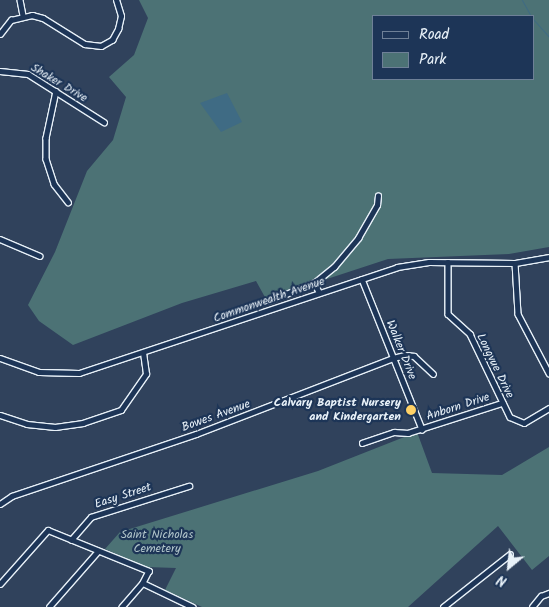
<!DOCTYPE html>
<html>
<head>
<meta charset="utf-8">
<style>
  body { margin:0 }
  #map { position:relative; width:549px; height:607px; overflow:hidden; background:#30425c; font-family:Kalam,sans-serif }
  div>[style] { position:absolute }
  .green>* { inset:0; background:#4c7275 }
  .water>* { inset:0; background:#3f6b84 }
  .stream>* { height:1px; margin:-0.5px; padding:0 0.5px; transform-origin:0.5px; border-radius:0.5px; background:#3f6b84 }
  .roads { filter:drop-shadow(1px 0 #e8f1f8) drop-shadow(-1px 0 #e8f1f8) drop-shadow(0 1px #e8f1f8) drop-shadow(0 -1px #e8f1f8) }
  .minor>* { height:4.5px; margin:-2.25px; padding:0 2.25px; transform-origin:2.25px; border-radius:2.25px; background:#1d3557 }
  .tertiary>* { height:5px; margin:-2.5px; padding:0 2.5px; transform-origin:2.5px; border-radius:2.5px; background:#1d3557 }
  .dots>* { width:14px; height:14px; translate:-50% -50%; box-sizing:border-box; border:2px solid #1d3557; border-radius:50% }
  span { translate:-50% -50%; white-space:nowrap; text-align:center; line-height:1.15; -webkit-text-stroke:4.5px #1d3557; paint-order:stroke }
  .street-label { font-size:12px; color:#e8f1f8 }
  .poi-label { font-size:12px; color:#e8f1f8; font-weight:700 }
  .right { translate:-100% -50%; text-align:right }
  .park-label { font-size:12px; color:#b1c5ca }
  .legend { position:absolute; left:372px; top:15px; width:162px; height:65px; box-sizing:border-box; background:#1d3557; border:1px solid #6e8097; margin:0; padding:6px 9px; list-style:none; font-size:15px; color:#e8f1f8 }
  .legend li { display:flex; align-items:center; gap:10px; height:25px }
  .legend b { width:25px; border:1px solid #6e8097 }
  .north { position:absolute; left:484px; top:542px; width:50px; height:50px; -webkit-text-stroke:4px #1d3557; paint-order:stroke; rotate:208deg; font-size:14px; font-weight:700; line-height:20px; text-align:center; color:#e8f1f8 }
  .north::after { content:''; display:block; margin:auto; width:18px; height:22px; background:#e8f1f8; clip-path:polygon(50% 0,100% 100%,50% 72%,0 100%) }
</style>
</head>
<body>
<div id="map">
  <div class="green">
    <i style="clip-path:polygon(evenodd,139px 0,549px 0,549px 247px,509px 254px,388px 259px,266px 299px,256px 281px,182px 303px,73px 345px,39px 321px,28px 305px,55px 252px,87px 171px,113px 140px,126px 97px,109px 77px,134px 55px,148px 18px,139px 0,373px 16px,533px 16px,533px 79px,373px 79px,373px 16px)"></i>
    <i style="clip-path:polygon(417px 432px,432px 473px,502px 475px,549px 447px,549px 556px,532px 570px,498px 526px,408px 607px,202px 607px,165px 590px,176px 568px,146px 567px,105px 549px,120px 532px,318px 471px)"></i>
  </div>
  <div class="water">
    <i style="clip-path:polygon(227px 93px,242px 122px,221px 132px,200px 103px)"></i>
  </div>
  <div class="stream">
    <i style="left:522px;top:0;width:18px;rotate:61deg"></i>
    <i style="left:533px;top:19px;width:24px;rotate:48deg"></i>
  </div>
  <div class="roads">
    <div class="minor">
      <i style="left:20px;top:0;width:16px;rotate:79deg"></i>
      <i style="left:0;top:34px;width:18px;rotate:-52deg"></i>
      <i style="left:11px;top:20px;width:22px;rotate:-13deg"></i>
      <i style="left:32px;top:15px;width:11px;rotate:15deg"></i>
      <i style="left:43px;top:18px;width:49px;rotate:31.8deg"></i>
      <i style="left:85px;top:44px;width:16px;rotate:7deg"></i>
      <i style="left:101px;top:46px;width:13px;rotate:-29deg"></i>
      <i style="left:112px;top:40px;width:13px;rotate:-61deg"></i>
      <i style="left:118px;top:29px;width:13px;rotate:-77deg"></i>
      <i style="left:121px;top:16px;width:17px;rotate:-107deg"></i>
      <i style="left:0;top:71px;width:28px;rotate:6deg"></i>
      <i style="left:28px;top:74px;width:90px;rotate:32.3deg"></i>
      <i style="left:56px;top:91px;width:48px;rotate:102deg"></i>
      <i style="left:46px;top:138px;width:21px;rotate:90deg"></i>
      <i style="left:46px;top:159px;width:26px;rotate:72deg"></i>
      <i style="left:54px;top:184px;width:23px;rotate:52deg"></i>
      <i style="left:0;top:239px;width:43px;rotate:23deg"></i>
      <i style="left:448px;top:262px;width:52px;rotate:90deg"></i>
      <i style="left:448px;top:314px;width:30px;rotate:42deg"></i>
      <i style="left:470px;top:334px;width:92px;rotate:64.3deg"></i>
      <i style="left:510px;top:417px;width:15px;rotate:23deg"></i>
      <i style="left:524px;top:423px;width:29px;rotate:-31deg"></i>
      <i style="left:515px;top:263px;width:51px;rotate:86.6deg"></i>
      <i style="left:518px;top:314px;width:67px;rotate:62.3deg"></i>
      <i style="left:362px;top:279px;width:162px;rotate:68.2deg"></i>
      <i style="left:319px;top:293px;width:11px;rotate:-117deg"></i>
      <i style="left:314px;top:283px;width:26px;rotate:-39deg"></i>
      <i style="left:334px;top:267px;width:38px;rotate:-50deg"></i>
      <i style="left:358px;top:238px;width:38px;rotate:-60deg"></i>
      <i style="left:377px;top:205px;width:9px;rotate:-84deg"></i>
      <i style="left:268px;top:301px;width:49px;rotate:-21.4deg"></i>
      <i style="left:0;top:415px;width:28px;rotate:18deg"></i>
      <i style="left:27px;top:424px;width:28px;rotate:6deg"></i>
      <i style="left:55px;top:427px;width:28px;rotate:-8deg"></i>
      <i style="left:83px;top:423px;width:40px;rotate:-18.9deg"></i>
      <i style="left:121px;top:410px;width:44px;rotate:-55.2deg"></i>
      <i style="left:146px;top:374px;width:21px;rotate:-98deg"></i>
      <i style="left:362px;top:443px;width:34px;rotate:-19deg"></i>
      <i style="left:394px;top:432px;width:14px;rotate:4deg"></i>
      <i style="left:408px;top:433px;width:99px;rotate:-17.7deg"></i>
      <i style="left:0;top:504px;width:14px;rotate:-34deg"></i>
      <i style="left:12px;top:496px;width:194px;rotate:-18.6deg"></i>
      <i style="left:196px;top:434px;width:211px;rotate:-21.1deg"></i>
      <i style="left:393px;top:358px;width:12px;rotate:-14deg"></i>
      <i style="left:405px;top:355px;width:9px;rotate:6deg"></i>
      <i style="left:414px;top:356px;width:26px;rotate:43deg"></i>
      <i style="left:71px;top:540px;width:30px;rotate:-49deg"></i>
      <i style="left:91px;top:517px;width:103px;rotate:-17.6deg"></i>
      <i style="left:143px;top:583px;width:55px;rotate:25.6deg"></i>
      <i style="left:0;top:584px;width:72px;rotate:-48.4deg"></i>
      <i style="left:48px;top:530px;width:109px;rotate:22.1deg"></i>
      <i style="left:149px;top:571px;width:13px;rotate:117deg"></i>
      <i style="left:143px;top:583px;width:32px;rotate:131deg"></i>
      <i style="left:49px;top:607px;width:74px;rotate:-48.8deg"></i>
      <i style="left:443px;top:607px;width:85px;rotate:-38.3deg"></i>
      <i style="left:532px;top:607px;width:14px;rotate:-51deg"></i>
      <i style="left:541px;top:596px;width:9px;rotate:-21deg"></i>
    </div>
    <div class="tertiary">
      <i style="left:0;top:358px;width:41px;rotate:19.7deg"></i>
      <i style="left:39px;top:372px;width:40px;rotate:1.4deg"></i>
      <i style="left:79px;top:373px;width:335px;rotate:-18.4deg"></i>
      <i style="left:397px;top:267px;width:32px;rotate:-9deg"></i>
      <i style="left:429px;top:262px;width:86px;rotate:0.7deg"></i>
      <i style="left:515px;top:263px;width:35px;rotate:-10deg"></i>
    </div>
  </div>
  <div class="dots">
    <i style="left:411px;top:410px;background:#ffd166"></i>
  </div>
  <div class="street-label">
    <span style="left:59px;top:83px;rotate:31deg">Shaker Drive</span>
    <span style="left:269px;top:300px;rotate:-19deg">Commonwealth Avenue</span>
    <span style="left:401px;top:350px;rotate:68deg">Walker Drive</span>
    <span style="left:495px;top:366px;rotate:64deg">Longvue Drive</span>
    <span style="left:458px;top:407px;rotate:-18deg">Anborn Drive</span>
    <span style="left:216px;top:416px;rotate:-20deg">Bowes Avenue</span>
    <span style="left:123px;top:496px;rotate:-18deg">Easy Street</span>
  </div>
  <div class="poi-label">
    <span class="right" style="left:401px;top:410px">Calvary Baptist Nursery<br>and Kindergarten</span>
  </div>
  <div class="park-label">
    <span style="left:157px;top:542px">Saint Nicholas<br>Cemetery</span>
  </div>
  <ul class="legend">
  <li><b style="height:6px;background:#1d3557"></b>Road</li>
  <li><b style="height:14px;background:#4c7275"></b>Park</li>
  </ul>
  <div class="north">N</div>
</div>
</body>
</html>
